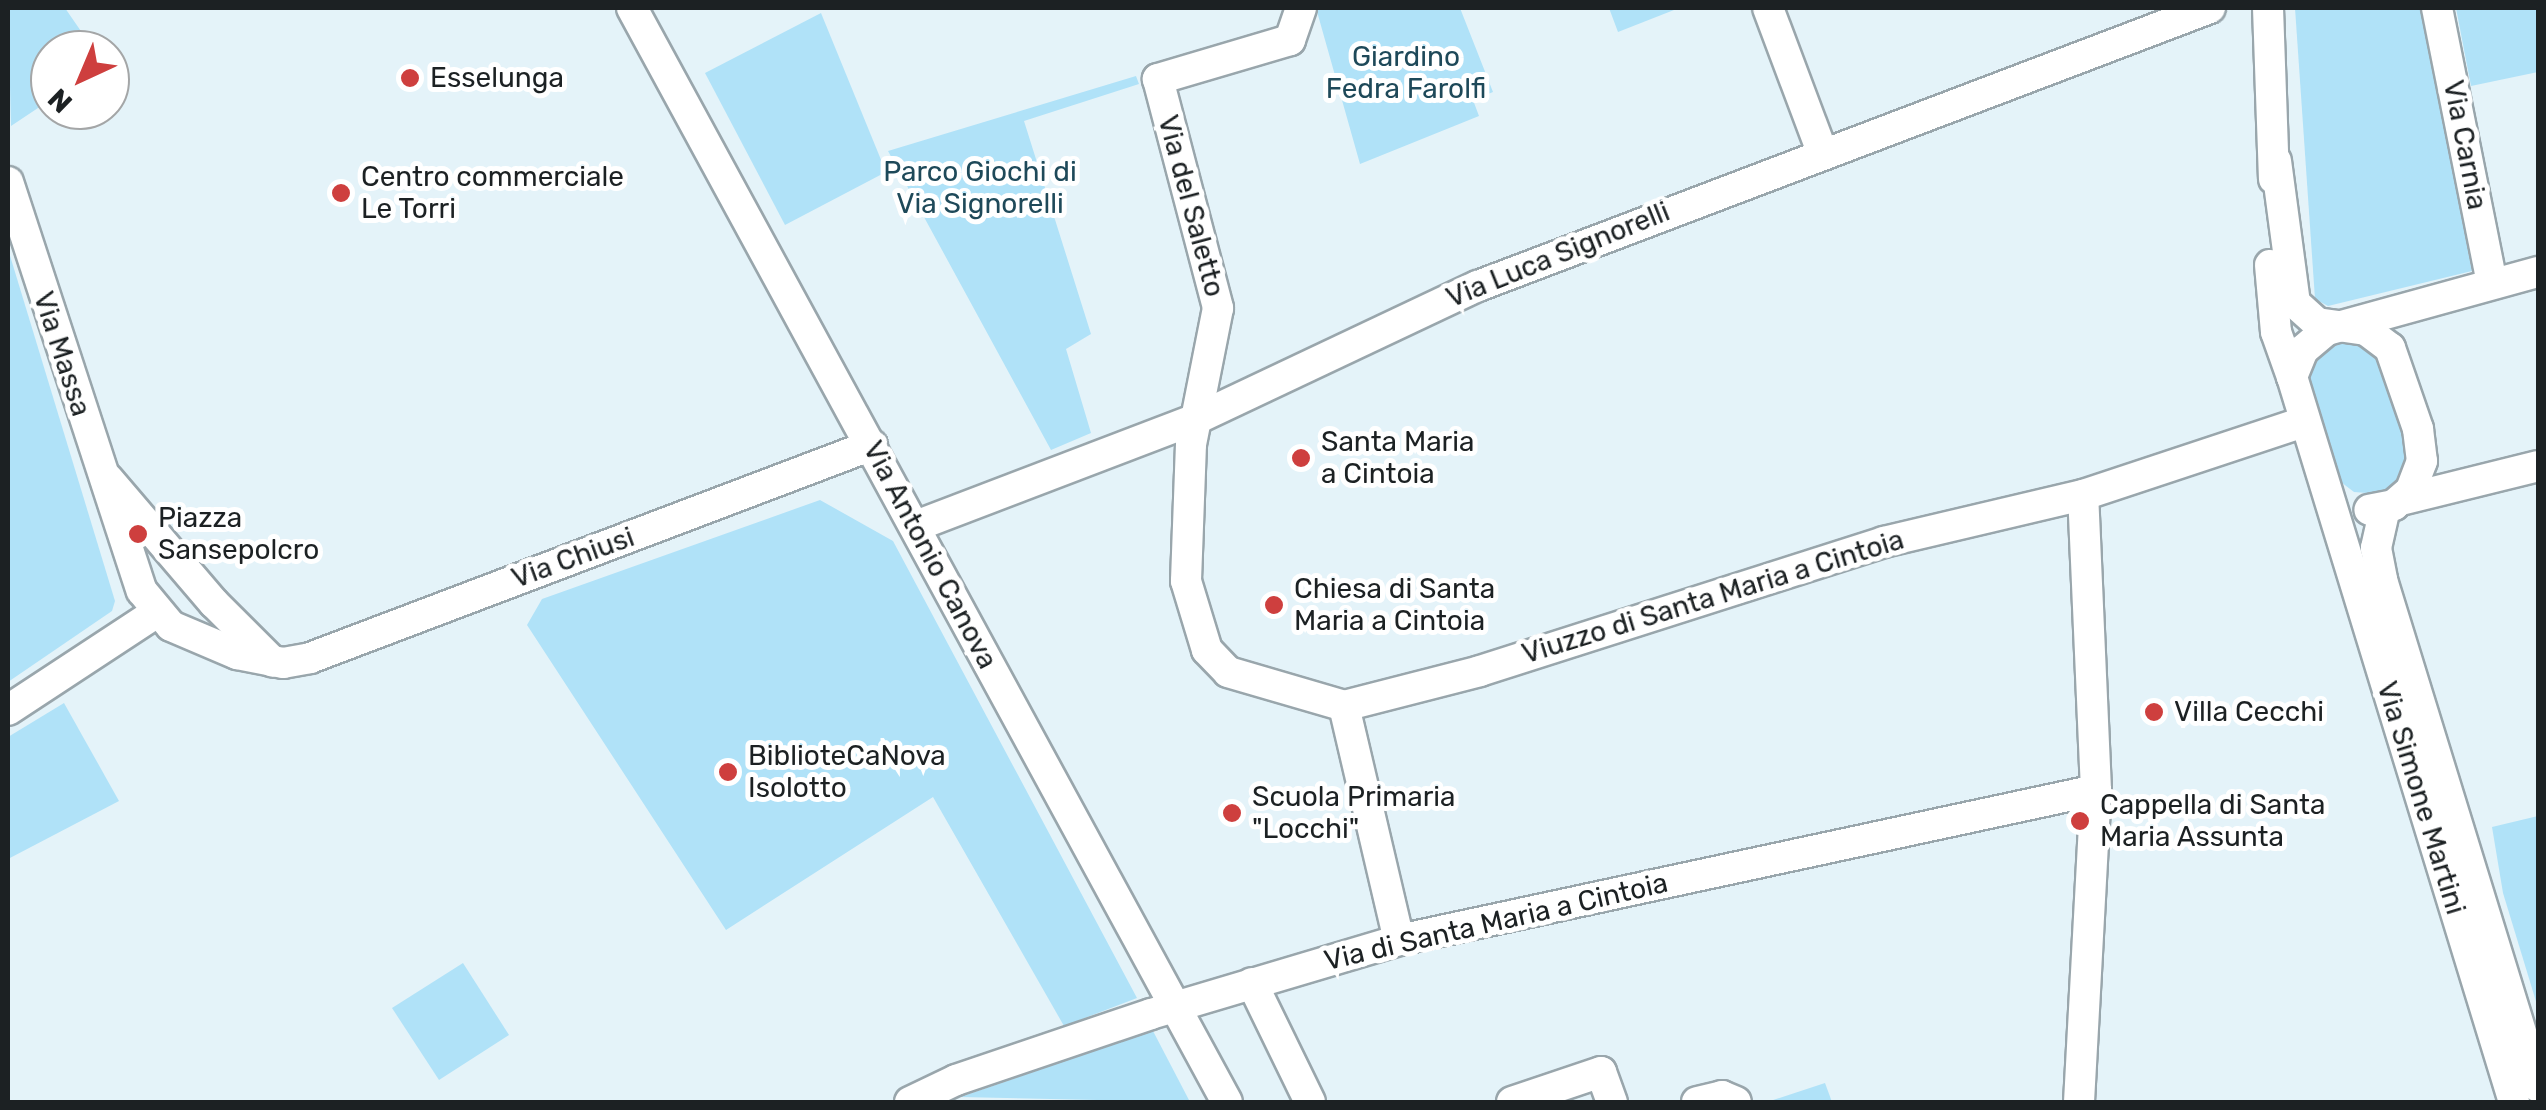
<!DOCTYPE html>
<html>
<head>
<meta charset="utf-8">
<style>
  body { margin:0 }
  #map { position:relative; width:2546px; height:1110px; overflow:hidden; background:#e4f3f9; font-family:Rubik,sans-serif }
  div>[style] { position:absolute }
  .green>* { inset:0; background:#b0e2f8 }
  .roads { filter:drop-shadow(2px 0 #99a6ac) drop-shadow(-2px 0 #99a6ac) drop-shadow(0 2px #99a6ac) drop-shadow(0 -2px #99a6ac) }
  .minor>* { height:30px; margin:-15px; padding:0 15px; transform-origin:15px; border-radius:15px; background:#fff }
  .dots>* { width:28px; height:28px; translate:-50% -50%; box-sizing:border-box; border:5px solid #fff; border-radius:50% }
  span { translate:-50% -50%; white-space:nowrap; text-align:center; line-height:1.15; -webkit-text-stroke:10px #fff; paint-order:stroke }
  .park-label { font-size:28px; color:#1e4959 }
  .poi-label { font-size:28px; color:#1c2123 }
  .left { translate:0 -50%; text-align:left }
  .street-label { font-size:28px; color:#1c2123 }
  .frame { position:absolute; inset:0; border:10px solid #1c2123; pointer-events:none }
  .north { position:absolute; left:30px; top:30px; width:100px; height:100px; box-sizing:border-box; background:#fff; border:2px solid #a4a6a7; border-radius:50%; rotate:224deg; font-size:28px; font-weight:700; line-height:40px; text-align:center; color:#1c2123 }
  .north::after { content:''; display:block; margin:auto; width:35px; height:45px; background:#ce3f3e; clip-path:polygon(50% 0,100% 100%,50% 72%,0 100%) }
</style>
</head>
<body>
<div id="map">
  <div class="green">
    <i style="clip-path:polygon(8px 8px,65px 8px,94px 50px,50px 50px,50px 100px,11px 126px)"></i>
    <i style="clip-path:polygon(1316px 8px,1460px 8px,1493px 92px,1473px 100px,1479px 116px,1360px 164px)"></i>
    <i style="clip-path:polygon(1609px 8px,1673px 8px,1674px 10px,1618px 32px)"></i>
    <i style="clip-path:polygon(2295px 8px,2421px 8px,2472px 271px,2328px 306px,2315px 299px)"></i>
    <i style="clip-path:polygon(2456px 8px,2538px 8px,2538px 72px,2471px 86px)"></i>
    <i style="clip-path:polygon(821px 13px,886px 172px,785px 225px,705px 73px)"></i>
    <i style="clip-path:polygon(1136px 76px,1139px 84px,1024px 121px,1091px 334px,1066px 349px,1091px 433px,1051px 450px,888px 151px)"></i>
    <i style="clip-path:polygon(8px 249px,115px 601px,112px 611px,8px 682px)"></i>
    <i style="clip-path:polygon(2335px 340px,2360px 340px,2381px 355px,2412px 448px,2399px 481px,2380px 494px,2354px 492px,2337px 479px,2307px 378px,2316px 355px)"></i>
    <i style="clip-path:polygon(820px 500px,893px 541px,1137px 998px,1064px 1026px,933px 797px,726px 930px,527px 625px,542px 599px)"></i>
    <i style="clip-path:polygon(64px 703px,119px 801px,8px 859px,8px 737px)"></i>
    <i style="clip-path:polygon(2538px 816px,2538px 1008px,2503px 893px,2492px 827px)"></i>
    <i style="clip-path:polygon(463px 963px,509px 1035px,439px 1080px,392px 1008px)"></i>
    <i style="clip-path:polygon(1153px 1031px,1190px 1102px,960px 1097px)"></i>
    <i style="clip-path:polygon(1825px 1083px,1832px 1102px,1767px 1102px)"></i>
  </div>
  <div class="roads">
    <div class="minor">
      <i style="left:632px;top:8px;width:1245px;rotate:61.46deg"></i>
      <i style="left:1301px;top:8px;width:34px;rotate:109deg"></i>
      <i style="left:1290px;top:40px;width:138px;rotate:163.5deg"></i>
      <i style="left:1158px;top:79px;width:237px;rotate:75.3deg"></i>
      <i style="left:1218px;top:308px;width:139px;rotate:101.2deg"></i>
      <i style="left:1191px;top:444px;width:137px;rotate:92.1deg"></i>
      <i style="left:1186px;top:581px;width:72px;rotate:73.1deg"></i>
      <i style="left:1207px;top:650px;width:30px;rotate:46deg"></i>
      <i style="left:1228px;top:672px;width:121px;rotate:16.3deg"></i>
      <i style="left:1768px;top:8px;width:154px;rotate:69.4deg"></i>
      <i style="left:2268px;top:8px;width:171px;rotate:88deg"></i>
      <i style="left:2437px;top:8px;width:280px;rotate:78.7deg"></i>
      <i style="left:2276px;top:161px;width:143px;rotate:82.4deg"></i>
      <i style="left:2295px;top:303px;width:30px;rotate:42deg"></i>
      <i style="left:2317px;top:323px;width:49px;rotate:8.1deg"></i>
      <i style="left:2366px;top:330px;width:30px;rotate:37deg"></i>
      <i style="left:2390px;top:348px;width:86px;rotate:70.9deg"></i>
      <i style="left:2418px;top:429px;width:32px;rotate:83deg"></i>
      <i style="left:2422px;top:461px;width:31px;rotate:111deg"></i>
      <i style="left:2411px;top:490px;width:23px;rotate:139deg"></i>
      <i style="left:2394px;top:505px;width:25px;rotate:169deg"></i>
      <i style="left:8px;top:182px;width:430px;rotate:71.9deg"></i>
      <i style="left:142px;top:591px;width:45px;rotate:50.4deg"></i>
      <i style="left:171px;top:626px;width:72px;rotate:23deg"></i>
      <i style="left:237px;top:654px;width:47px;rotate:11.1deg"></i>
      <i style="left:283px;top:663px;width:27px;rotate:-10deg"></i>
      <i style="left:310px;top:658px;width:601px;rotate:-20.76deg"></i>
      <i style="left:2270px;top:265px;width:67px;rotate:84.9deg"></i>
      <i style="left:2276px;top:332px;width:48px;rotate:70.4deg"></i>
      <i style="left:108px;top:479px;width:163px;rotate:49.5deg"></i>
      <i style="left:214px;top:603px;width:83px;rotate:45deg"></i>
      <i style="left:2401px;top:500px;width:141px;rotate:-13.9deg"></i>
      <i style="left:2385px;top:508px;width:41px;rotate:102.7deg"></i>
      <i style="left:2376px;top:548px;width:33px;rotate:79deg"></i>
      <i style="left:2382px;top:580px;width:530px;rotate:72.9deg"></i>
      <i style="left:916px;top:526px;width:298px;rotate:-20.9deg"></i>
      <i style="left:1194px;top:420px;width:314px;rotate:-25.3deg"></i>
      <i style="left:1478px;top:286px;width:783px;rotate:-20.8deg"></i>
      <i style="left:1344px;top:706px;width:140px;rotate:-14.4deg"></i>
      <i style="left:1480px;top:671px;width:424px;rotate:-17.7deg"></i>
      <i style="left:1884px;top:542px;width:204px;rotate:-13.3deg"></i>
      <i style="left:2083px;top:495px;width:230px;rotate:-18.3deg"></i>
      <i style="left:1344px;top:706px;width:240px;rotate:76.8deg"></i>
      <i style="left:8px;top:710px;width:178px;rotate:-33.3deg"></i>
      <i style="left:1252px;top:983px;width:132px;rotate:64deg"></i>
      <i style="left:910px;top:1102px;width:51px;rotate:-25.6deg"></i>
      <i style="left:956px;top:1080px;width:206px;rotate:-18.7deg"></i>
      <i style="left:1151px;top:1014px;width:259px;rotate:-16.6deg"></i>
      <i style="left:1399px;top:940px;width:713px;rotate:-12.15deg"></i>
      <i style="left:1512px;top:1102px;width:94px;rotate:-18.6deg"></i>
      <i style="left:1601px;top:1072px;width:32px;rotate:70deg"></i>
      <i style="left:1697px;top:1102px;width:26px;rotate:-13deg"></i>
      <i style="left:1722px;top:1096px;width:15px;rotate:23deg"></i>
      <i style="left:2079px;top:1102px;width:312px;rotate:-86.9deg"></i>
      <i style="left:2096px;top:790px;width:295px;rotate:-92.5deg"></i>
      <i style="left:2514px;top:1102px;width:758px;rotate:-107.02deg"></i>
      <i style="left:2292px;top:377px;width:29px;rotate:-68deg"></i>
      <i style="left:2303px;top:350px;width:31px;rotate:-40deg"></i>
      <i style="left:2327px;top:330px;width:219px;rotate:-15.4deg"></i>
    </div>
  </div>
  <div class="dots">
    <i style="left:410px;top:78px;background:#ce3f3e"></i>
    <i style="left:341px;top:193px;background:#ce3f3e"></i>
    <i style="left:1301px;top:458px;background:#ce3f3e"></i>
    <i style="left:138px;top:534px;background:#ce3f3e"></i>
    <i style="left:1274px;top:605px;background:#ce3f3e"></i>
    <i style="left:2154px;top:712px;background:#ce3f3e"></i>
    <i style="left:728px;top:772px;background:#ce3f3e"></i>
    <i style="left:1232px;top:813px;background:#ce3f3e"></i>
    <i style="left:2080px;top:821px;background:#ce3f3e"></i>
  </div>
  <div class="park-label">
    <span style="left:1406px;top:73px">Giardino<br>Fedra Farolfi</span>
    <span style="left:980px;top:188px">Parco Giochi di<br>Via Signorelli</span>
  </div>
  <div class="poi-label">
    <span class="left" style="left:430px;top:78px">Esselunga</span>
    <span class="left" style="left:361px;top:193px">Centro commerciale<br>Le Torri</span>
    <span class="left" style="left:1321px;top:458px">Santa Maria<br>a Cintoia</span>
    <span class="left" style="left:158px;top:534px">Piazza<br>Sansepolcro</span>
    <span class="left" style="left:1294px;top:605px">Chiesa di Santa<br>Maria a Cintoia</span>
    <span class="left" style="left:2174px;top:712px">Villa Cecchi</span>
    <span class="left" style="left:748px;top:772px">BiblioteCaNova<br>Isolotto</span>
    <span class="left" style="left:1252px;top:813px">Scuola Primaria<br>"Locchi"</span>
    <span class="left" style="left:2100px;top:821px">Cappella di Santa<br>Maria Assunta</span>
  </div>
  <div class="street-label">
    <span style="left:2465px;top:145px;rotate:79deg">Via Carnia</span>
    <span style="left:1191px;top:206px;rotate:75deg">Via del Saletto</span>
    <span style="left:1558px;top:255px;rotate:-22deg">Via Luca Signorelli</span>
    <span style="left:62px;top:354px;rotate:72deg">Via Massa</span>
    <span style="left:930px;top:555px;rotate:62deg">Via Antonio Canova</span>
    <span style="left:573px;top:558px;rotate:-20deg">Via Chiusi</span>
    <span style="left:1713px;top:597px;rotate:-17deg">Viuzzo di Santa Maria a Cintoia</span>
    <span style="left:2421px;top:798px;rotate:73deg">Via Simone Martini</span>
    <span style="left:1496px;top:922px;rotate:-13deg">Via di Santa Maria a Cintoia</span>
  </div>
  <div class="frame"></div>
  <div class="north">N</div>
</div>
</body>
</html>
